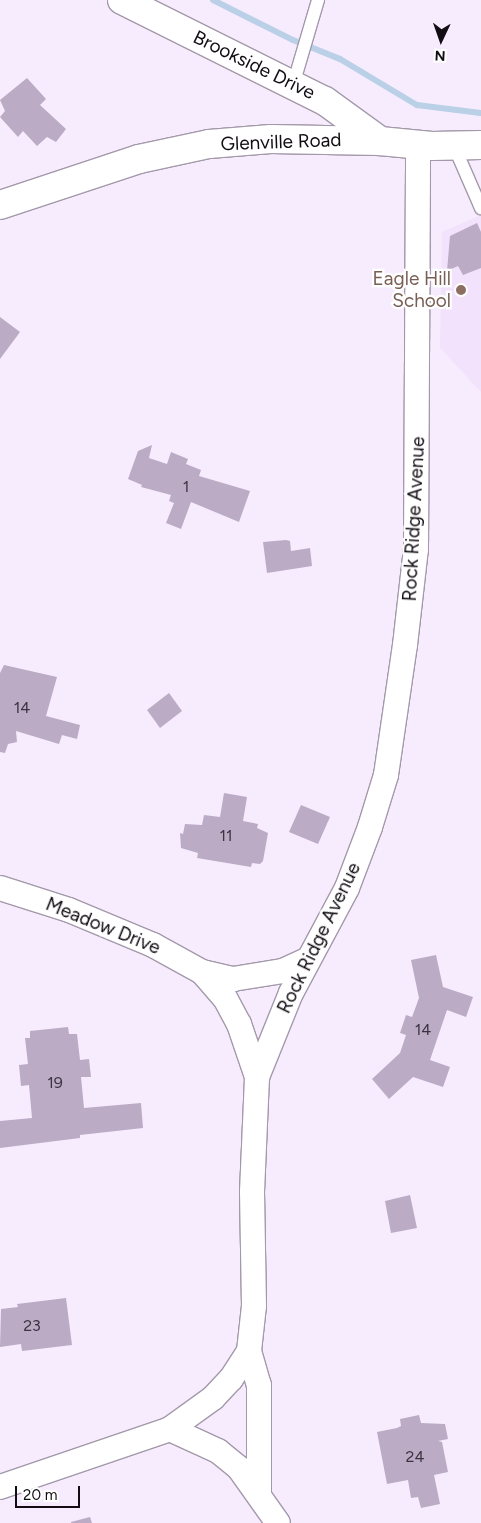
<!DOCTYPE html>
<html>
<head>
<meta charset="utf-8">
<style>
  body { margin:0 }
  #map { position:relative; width:481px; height:1523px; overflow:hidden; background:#f7ecfe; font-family:Figtree,sans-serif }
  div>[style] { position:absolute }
  .built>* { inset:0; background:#f2e2fc }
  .stream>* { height:6px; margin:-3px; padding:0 3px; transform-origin:3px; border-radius:3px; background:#b9d0e7 }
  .building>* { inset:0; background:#bbabc5 }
  .roads { filter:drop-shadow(1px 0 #a399aa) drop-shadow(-1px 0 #a399aa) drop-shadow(0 1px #a399aa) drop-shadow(0 -1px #a399aa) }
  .lane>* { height:12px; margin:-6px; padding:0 6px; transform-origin:6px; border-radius:6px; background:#fff }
  .street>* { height:24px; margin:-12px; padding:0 12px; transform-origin:12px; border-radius:12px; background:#fff }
  .secondary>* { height:28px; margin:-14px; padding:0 14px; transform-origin:14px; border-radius:14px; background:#fff }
  .dots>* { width:14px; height:14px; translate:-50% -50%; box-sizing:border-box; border:2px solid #fff; border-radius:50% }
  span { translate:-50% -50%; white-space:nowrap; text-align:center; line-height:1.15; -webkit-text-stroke:4.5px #fff; paint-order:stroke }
  .number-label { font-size:16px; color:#3c3440 }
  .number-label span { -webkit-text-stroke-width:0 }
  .street-label { font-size:19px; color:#110d13 }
  .education-label { font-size:19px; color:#785e54 }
  .right { translate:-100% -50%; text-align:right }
  .north { position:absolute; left:416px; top:15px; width:50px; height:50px; -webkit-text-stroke:4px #fff; paint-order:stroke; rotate:183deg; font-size:14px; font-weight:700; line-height:20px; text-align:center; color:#110d13 }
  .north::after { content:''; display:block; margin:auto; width:18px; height:22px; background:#110d13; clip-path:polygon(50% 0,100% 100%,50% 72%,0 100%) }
  .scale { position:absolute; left:15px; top:1486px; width:65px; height:22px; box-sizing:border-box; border:2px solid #110d13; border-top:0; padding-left:6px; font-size:15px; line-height:18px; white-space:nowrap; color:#110d13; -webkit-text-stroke:4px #fff; paint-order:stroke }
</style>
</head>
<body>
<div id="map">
  <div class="built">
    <i style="clip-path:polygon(481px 215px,481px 392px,440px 348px,442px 232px)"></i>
  </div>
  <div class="stream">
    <i style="left:213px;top:0;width:89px;rotate:26.6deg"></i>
    <i style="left:293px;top:40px;width:51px;rotate:22deg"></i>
    <i style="left:340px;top:59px;width:90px;rotate:30.9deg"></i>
    <i style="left:417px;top:105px;width:64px;rotate:7.1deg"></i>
  </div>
  <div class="building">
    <i style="clip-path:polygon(27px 78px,46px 99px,40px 105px,66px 129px,56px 142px,47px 137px,37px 146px,23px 131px,18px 137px,0 117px,5px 111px,0 100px)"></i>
    <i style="clip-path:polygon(477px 223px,481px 232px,481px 268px,463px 275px,458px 266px,447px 271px,450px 236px)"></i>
    <i style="clip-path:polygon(0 317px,20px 332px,0 359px)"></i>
    <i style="clip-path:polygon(152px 445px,149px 458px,167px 464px,171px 452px,188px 459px,186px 464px,201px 470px,199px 476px,250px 491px,239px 522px,191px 502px,181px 529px,166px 523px,174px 503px,169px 501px,171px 495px,141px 487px,142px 485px,128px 479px,138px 451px)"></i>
    <i style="clip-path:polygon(286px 540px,290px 541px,291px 551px,310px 548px,312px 566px,267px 573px,263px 542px)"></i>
    <i style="clip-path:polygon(4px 665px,57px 677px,46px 716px,80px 725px,77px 739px,62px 735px,59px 744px,16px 731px,17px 742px,8px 744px,5px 753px,0 752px,0 673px)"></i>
    <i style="clip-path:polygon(169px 693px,182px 711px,160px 728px,147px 710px)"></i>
    <i style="clip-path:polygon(224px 793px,247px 797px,243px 821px,258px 824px,257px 828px,268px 833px,263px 861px,260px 864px,252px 863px,251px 867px,197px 858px,198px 853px,181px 848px,180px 833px,183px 834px,185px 824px,202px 825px,204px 815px,220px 817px)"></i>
    <i style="clip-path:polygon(301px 805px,330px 817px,318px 844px,289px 832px)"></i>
    <i style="clip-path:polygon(436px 955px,443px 987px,473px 997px,466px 1017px,447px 1010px,430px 1060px,450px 1067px,443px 1087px,413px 1077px,389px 1099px,372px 1079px,400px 1053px,406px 1035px,400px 1033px,406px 1015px,412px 1017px,419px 998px,411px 960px)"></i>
    <i style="clip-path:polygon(68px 1027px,69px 1034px,77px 1034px,80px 1060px,89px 1059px,91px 1077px,81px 1077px,84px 1108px,141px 1103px,143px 1128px,80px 1135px,80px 1138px,0 1148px,0 1121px,32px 1118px,29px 1085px,21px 1086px,19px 1065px,28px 1064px,25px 1038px,30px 1038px,30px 1031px)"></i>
    <i style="clip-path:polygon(410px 1195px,417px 1228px,391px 1233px,385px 1201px)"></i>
    <i style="clip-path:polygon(66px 1298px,72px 1345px,22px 1351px,21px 1344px,0 1347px,1px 1309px,18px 1307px,17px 1304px)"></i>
    <i style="clip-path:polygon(419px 1415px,421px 1423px,445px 1424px,448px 1439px,438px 1441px,442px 1442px,448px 1472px,434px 1475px,440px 1504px,421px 1508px,418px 1497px,411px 1498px,408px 1480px,387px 1484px,377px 1432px,397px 1428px,401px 1426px,400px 1419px)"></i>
    <i style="clip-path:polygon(90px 1517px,92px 1523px,71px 1523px,71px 1522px)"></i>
  </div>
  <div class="roads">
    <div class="lane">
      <i style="left:293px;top:85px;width:89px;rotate:-73.6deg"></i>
      <i style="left:454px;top:146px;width:68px;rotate:66.5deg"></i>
    </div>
    <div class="street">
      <i style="left:0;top:888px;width:72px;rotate:17.7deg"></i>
      <i style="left:69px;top:910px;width:91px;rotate:22.6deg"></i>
      <i style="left:153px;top:945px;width:56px;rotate:28.9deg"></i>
      <i style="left:202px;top:972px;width:32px;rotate:13deg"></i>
      <i style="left:233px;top:979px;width:51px;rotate:-9.1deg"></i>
      <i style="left:283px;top:971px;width:26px;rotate:-25deg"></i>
      <i style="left:202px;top:972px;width:35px;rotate:49deg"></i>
      <i style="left:225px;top:998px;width:30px;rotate:62deg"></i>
      <i style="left:239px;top:1024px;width:56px;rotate:71.2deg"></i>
      <i style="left:249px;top:1351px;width:35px;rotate:74deg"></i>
      <i style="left:259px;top:1385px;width:109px;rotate:90deg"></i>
      <i style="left:170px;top:1429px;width:53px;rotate:24.6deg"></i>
      <i style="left:218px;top:1451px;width:27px;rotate:39deg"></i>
      <i style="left:239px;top:1468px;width:67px;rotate:54.7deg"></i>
      <i style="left:0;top:1487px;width:180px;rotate:-18.8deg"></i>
      <i style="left:170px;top:1429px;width:53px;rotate:-35.8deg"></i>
      <i style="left:213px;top:1398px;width:26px;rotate:-47deg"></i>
      <i style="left:231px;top:1379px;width:33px;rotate:-57deg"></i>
      <i style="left:249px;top:1351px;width:45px;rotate:-83.7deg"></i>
      <i style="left:254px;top:1306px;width:114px;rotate:-91deg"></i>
      <i style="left:252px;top:1192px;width:115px;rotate:-87.5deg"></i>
      <i style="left:257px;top:1077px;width:91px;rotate:-68deg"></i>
      <i style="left:291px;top:993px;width:119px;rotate:-61.9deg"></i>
      <i style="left:347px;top:888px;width:65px;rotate:-69.3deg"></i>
      <i style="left:370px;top:827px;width:54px;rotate:-72.9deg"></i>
      <i style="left:386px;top:775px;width:131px;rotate:-81.7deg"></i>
      <i style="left:405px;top:645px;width:97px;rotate:-83.5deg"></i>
      <i style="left:416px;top:549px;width:404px;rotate:-89.7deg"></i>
    </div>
    <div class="secondary">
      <i style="left:122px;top:0;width:227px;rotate:26.5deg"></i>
      <i style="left:325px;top:101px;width:68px;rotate:36deg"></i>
      <i style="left:0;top:205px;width:146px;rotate:-18.3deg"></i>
      <i style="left:139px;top:159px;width:72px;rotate:-12.1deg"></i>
      <i style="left:209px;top:144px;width:62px;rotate:-4.6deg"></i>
      <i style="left:271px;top:139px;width:109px;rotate:1.1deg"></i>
      <i style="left:380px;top:141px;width:52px;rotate:5.5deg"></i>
      <i style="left:432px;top:146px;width:49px;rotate:-1.2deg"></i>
    </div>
  </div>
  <div class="dots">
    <i style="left:461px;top:290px;background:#8d6e63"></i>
  </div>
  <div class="number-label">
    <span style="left:186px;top:487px">1</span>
    <span style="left:22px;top:708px">14</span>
    <span style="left:226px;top:836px">11</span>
    <span style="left:423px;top:1030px">14</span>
    <span style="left:55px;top:1083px">19</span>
    <span style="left:32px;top:1326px">23</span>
    <span style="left:415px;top:1457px">24</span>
  </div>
  <div class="street-label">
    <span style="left:254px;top:65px;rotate:26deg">Brookside Drive</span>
    <span style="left:281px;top:142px;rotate:-2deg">Glenville Road</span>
    <span style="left:414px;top:519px;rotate:-87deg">Rock Ridge Avenue</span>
    <span style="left:103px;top:926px;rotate:22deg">Meadow Drive</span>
    <span style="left:319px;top:938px;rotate:-64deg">Rock Ridge Avenue</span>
  </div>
  <div class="education-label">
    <span class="right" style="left:451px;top:290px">Eagle Hill<br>School</span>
  </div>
  <div class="north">N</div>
  <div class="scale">20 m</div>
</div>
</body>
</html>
